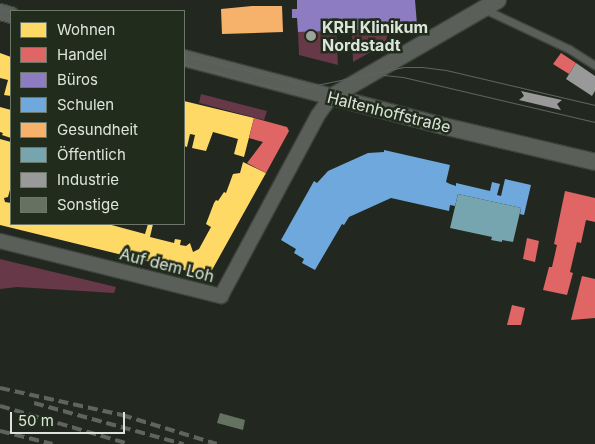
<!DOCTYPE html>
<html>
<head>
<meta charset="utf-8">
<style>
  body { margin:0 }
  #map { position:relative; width:595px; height:444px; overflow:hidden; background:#222820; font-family:Inter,sans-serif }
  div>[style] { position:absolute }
  .green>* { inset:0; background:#663848 }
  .homes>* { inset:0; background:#ffd966 }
  .shops>* { inset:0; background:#e06666 }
  .offices>* { inset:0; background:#8e7cc3 }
  .schools>* { inset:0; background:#6fa8dc }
  .health>* { inset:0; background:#f6b26b }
  .public>* { inset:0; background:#76a5af }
  .industry>* { inset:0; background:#999 }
  .building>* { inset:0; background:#657161 }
  .roads { filter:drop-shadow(1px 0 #3e433c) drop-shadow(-1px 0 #3e433c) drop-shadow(0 1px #3e433c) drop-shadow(0 -1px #3e433c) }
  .service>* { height:7px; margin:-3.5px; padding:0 3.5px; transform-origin:3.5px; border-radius:3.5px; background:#5a5f59 }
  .minor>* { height:14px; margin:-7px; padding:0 7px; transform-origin:7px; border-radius:7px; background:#5a5f59 }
  .tertiary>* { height:16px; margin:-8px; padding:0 8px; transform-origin:8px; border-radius:8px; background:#5a5f59 }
  .tram>* { height:1px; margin:-0.5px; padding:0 0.5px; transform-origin:0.5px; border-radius:0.5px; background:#60645f }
  .rail>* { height:4px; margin-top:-2px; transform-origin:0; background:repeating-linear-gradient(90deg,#60645f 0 10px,transparent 0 15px) }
  .dots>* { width:14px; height:14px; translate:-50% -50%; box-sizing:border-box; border:2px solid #212c1d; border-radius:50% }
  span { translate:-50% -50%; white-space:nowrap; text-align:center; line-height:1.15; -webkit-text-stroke:5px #212c1d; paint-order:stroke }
  .poi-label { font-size:16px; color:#dde5db; font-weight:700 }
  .left { translate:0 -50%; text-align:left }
  .street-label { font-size:16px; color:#dde5db }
  .legend { position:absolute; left:10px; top:10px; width:175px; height:215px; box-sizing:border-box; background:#212c1d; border:1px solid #6c7669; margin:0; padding:6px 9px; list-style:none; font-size:15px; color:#dde5db }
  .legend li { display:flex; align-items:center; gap:10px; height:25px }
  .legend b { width:25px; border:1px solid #6c7669 }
  .scale { position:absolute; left:10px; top:412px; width:115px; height:22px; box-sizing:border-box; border:2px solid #dde5db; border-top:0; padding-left:6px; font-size:15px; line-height:18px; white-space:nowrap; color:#dde5db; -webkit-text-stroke:4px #212c1d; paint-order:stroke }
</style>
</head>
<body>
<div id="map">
  <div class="green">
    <i style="clip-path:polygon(352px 29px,389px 29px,385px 44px,353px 62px)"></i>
    <i style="clip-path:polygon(336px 30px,338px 65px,299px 55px,298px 32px)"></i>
    <i style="clip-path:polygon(201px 94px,267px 111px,264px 120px,199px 103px)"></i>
    <i style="clip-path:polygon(0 259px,37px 268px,116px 287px,114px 293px,17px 287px,0 289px)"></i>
  </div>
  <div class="homes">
    <i style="clip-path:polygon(0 53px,11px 57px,11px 96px,4px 95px,8px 80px,0 78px)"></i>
    <i style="clip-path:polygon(184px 101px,254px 118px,244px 157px,234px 154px,238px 139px,213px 132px,206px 151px,192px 148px,195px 135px,190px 134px,187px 147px,184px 146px)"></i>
    <i style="clip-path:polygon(0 107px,11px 110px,11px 138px,2px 135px,3px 133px,0 132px)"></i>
    <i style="clip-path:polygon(0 139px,11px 142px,11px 186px,8px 197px,4px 198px,5px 202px,11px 203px,11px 224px,108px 224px,145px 234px,148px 224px,153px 224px,150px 237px,174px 243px,175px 239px,181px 240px,180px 245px,186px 246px,190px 243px,193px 252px,199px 249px,211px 227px,206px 224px,214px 203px,216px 200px,218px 201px,224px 192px,226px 193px,233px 174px,240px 173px,243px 162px,266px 173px,212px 270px,200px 274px,0 225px)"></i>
  </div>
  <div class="shops">
    <i style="clip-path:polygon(561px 53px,576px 63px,569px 74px,553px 64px)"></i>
    <i style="clip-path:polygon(254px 118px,287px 127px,289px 131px,266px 173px,247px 163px,263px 142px,249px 138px)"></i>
    <i style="clip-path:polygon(565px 191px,595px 198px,595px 222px,586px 220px,581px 243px,577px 242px,570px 272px,573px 273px,567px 295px,543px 290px,549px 267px,552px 267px,557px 245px,554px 244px)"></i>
    <i style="clip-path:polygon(527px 238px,539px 241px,535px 262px,523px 259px)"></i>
    <i style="clip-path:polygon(582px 276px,595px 279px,595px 318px,571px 320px)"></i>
    <i style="clip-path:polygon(512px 305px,525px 308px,521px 325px,507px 325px)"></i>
  </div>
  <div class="offices">
    <i style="clip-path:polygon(297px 0,415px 0,417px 25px,389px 26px,389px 29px,298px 32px,297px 18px,292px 18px,292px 9px,297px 9px)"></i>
  </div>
  <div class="schools">
    <i style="clip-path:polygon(384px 150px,450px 165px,446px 182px,450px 184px,456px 186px,456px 183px,490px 191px,492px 182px,500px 184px,497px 195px,501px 196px,505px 179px,531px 185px,524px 215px,520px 214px,521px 208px,458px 194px,455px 206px,450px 205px,449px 211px,391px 198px,349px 217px,344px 225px,342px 224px,315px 270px,302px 263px,304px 259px,294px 253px,296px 249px,281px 240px,314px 181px,317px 183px,328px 171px,368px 153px,384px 152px)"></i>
  </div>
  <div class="health">
    <i style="clip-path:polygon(252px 6px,282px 6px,283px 32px,222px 34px,221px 9px)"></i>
  </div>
  <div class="public">
    <i style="clip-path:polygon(458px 194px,521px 208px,513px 242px,502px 240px,502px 242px,491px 240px,492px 237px,450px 228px)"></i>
  </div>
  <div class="industry">
    <i style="clip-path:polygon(576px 63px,595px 76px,595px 91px,592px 96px,566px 79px)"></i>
    <i style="clip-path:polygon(521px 91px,562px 100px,557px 104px,561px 110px,519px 100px,524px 96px)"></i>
  </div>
  <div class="building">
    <i style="clip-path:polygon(220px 413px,245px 420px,243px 430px,217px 423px)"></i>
  </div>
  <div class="roads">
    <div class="service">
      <i style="left:484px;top:9px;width:94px;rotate:25.2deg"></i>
      <i style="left:569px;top:49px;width:31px;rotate:32deg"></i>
    </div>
    <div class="minor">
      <i style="left:0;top:241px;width:228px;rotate:14deg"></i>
      <i style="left:221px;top:296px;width:205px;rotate:-61.8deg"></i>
      <i style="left:318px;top:115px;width:22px;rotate:-54deg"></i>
    </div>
    <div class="tertiary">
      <i style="left:0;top:12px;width:11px;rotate:15deg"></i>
      <i style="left:184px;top:58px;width:264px;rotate:14.7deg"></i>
      <i style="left:439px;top:125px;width:160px;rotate:13.3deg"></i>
      <i style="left:331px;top:97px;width:193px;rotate:-30.1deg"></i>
    </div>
  </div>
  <div class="tram">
    <i style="left:0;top:8px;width:14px;rotate:12deg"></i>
    <i style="left:0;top:16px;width:11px;rotate:15deg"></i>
    <i style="left:184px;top:55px;width:123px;rotate:13.6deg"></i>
    <i style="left:184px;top:64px;width:90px;rotate:14.8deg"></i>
    <i style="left:271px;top:87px;width:21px;rotate:8deg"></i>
    <i style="left:292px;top:90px;width:114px;rotate:-11.6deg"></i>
    <i style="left:404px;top:67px;width:18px"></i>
    <i style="left:422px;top:67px;width:24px;rotate:7deg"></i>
    <i style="left:446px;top:70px;width:153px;rotate:13.2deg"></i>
    <i style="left:384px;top:75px;width:19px;rotate:6deg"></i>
    <i style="left:403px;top:77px;width:197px;rotate:13.2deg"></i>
  </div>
  <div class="rail">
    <i style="left:0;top:388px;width:125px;rotate:12.5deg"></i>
    <i style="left:122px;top:415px;width:99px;rotate:17deg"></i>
    <i style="left:34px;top:403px;width:155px;rotate:15.4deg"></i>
    <i style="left:0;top:406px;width:134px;rotate:16.4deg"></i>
    <i style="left:0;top:431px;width:54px;rotate:14deg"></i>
  </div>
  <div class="dots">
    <i style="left:311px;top:36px;background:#9ca39a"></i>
  </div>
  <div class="poi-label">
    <span class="left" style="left:322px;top:36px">KRH Klinikum<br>Nordstadt</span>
  </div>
  <div class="street-label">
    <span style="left:389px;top:112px;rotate:14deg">Haltenhoffstraße</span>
    <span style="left:167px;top:265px;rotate:14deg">Auf dem Loh</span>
  </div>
  <ul class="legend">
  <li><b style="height:14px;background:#ffd966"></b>Wohnen</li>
  <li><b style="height:14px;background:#e06666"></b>Handel</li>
  <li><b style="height:14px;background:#8e7cc3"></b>Büros</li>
  <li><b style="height:14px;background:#6fa8dc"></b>Schulen</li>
  <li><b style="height:14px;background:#f6b26b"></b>Gesundheit</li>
  <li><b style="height:14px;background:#76a5af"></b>Öffentlich</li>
  <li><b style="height:14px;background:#999"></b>Industrie</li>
  <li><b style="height:14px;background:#657161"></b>Sonstige</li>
  </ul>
  <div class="scale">50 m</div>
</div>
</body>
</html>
